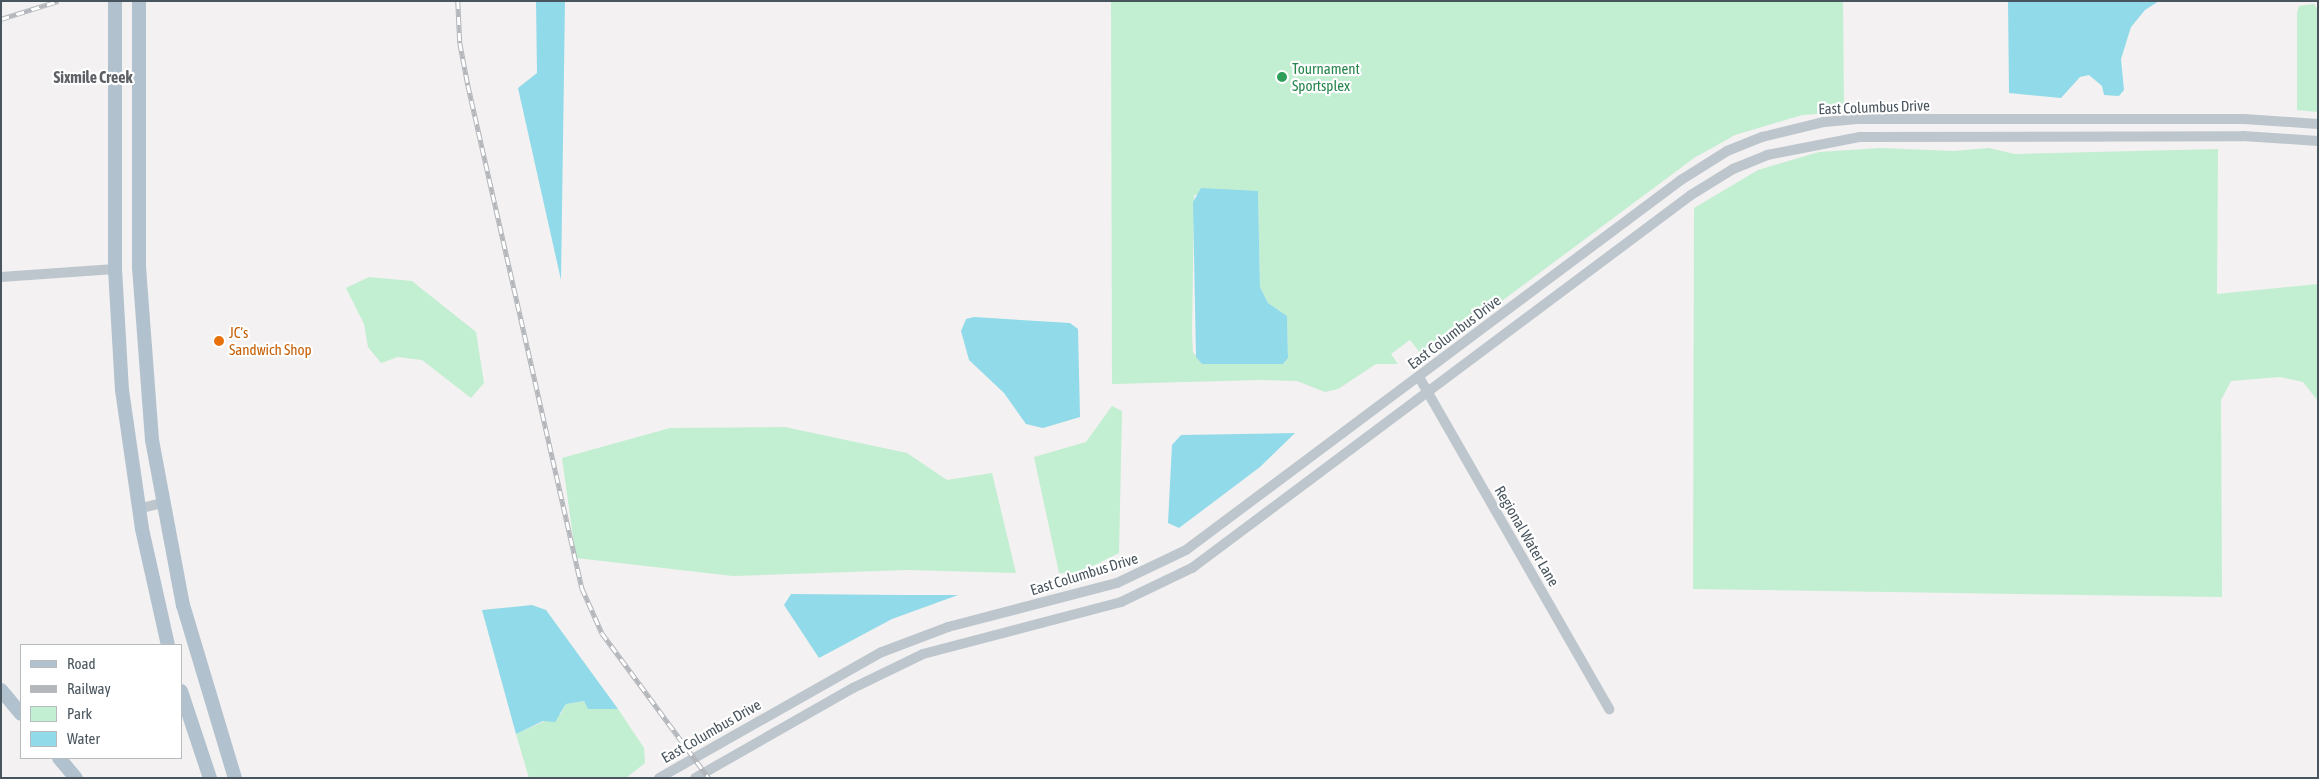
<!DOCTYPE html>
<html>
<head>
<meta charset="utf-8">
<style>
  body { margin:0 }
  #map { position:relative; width:2319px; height:779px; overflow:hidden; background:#f3f1f1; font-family:"Asap Condensed",sans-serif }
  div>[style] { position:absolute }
  .green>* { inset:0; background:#c2eed1 }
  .water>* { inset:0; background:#91dae9 }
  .minor>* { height:10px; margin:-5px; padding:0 5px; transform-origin:5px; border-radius:5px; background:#bdc6cd }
  .major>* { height:14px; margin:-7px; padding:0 7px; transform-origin:7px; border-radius:7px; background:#b2c1ce }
  .rail>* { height:4.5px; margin-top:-2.25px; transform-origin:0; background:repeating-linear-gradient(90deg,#fff 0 8px,#b3b6bb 0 16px); box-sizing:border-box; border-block:1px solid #b3b6bb }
  .dots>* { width:14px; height:14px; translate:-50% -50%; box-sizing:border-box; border:2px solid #fff; border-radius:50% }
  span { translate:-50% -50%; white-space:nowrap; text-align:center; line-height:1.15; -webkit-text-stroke:4.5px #fff; paint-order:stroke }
  .leisure-label { font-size:15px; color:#27864d }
  .left { translate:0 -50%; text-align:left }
  .street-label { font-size:15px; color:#49555e }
  .food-label { font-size:15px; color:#c56008 }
  .neighbourhood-label { font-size:16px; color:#5d6166; font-weight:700 }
  .frame { position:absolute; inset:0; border:2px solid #49555e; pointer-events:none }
  .legend { position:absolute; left:20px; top:644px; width:162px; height:115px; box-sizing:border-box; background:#fff; border:1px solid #b6bbbf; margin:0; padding:6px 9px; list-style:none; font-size:15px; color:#49555e }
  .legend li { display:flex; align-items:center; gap:10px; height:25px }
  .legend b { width:25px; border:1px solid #b6bbbf }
</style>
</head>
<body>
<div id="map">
  <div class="green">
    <i style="clip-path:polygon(evenodd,1111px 1px,1843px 1px,1844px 112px,1802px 115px,1735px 135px,1694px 158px,1444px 344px,1421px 354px,1410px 340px,1391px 354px,1398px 364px,1376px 364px,1338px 389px,1325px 392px,1297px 381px,1259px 380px,1112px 384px,1111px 1px,1258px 191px,1260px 287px,1268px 303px,1287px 316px,1288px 358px,1283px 364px,1202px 364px,1193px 352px,1192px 333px,1194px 195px,1258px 191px)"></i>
    <i style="clip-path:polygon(2314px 4px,2318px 10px,2318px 112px,2297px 110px,2297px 13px,2299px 6px)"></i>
    <i style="clip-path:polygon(1880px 148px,1953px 151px,1989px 148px,2015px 154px,2218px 149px,2217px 294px,2318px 284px,2318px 401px,2303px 382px,2280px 377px,2231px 381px,2221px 400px,2222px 597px,1693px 589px,1694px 208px,1758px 170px,1819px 152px)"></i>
    <i style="clip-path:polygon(369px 277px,412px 281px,476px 332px,484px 383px,471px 398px,422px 360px,398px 357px,381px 363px,368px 347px,364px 324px,346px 288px)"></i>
    <i style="clip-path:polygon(1112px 406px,1122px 411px,1119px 553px,1079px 573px,1059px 573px,1034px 457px,1086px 442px)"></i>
    <i style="clip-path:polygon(785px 427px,907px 453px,947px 480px,992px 473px,1016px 573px,907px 570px,733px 576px,576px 558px,562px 458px,670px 428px)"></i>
    <i style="clip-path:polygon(584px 701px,588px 709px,618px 709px,644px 748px,645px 763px,626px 778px,529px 778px,516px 734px,561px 714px,566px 704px)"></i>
  </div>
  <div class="water">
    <i style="clip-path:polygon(536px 1px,565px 1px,561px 280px,518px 88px,537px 73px)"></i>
    <i style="clip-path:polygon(2008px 1px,2159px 1px,2145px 10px,2131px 27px,2121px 59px,2124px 90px,2119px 96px,2104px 95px,2102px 86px,2089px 75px,2080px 77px,2061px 98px,2009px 93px)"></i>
    <i style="clip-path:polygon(1201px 188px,1258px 191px,1260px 287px,1268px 303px,1287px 316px,1288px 358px,1283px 364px,1202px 364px,1196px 357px,1193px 202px)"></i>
    <i style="clip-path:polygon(974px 317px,1070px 323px,1078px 329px,1080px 417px,1043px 428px,1026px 424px,1004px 393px,969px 360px,961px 331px,966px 319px)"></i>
    <i style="clip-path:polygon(1295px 433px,1260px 467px,1179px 528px,1168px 523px,1172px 445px,1181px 435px)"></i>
    <i style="clip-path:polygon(791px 594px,903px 595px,958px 595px,892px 619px,819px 658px,784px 605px)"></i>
    <i style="clip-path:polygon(532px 605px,546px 610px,618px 709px,588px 709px,584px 701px,566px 704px,555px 722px,543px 721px,516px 734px,482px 610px)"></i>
  </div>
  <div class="minor">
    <i style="left:1px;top:277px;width:114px;rotate:-4deg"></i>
    <i style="left:1419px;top:377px;width:383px;rotate:60.2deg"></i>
    <i style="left:138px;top:509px;width:25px;rotate:-14deg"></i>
    <i style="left:659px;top:778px;width:256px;rotate:-29.5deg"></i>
    <i style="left:882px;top:652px;width:71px;rotate:-20.7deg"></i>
    <i style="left:948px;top:627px;width:175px;rotate:-14.6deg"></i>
    <i style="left:1117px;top:583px;width:76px;rotate:-25.6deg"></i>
    <i style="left:1186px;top:550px;width:618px;rotate:-36.78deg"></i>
    <i style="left:1681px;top:180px;width:54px;rotate:-32.2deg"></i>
    <i style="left:1727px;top:151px;width:38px;rotate:-22deg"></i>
    <i style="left:1762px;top:137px;width:64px;rotate:-13.6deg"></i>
    <i style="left:1824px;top:122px;width:36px;rotate:-5deg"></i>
    <i style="left:1860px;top:119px;width:384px"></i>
    <i style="left:2244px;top:119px;width:74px;rotate:3.9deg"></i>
    <i style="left:695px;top:778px;width:182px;rotate:-29.7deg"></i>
    <i style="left:853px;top:688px;width:78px;rotate:-25.9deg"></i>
    <i style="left:923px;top:654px;width:205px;rotate:-14.7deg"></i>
    <i style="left:1121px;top:602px;width:79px;rotate:-25.6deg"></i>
    <i style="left:1192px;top:568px;width:623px;rotate:-36.78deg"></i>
    <i style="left:1691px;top:195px;width:49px;rotate:-31.8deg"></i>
    <i style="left:1733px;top:169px;width:37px;rotate:-22deg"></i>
    <i style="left:1767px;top:155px;width:95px;rotate:-11deg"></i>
    <i style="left:1860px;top:137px;width:383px;rotate:-0.1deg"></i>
    <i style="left:2243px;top:136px;width:75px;rotate:3.8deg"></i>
  </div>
  <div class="major">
    <i style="left:115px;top:1px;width:268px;rotate:90deg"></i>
    <i style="left:115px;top:269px;width:121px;rotate:86.7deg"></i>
    <i style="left:122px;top:390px;width:140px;rotate:81.8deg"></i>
    <i style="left:142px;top:529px;width:119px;rotate:77.4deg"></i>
    <i style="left:139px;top:1px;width:266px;rotate:90deg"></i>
    <i style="left:139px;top:267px;width:173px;rotate:85.7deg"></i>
    <i style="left:152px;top:440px;width:168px;rotate:79.4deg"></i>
    <i style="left:183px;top:605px;width:181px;rotate:73.3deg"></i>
    <i style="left:1px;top:690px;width:31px;rotate:50deg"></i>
    <i style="left:181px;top:691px;width:92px;rotate:71.6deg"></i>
    <i style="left:59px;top:758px;width:26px;rotate:50deg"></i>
  </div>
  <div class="rail">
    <i style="left:458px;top:1px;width:42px;rotate:87.3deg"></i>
    <i style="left:460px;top:43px;width:43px;rotate:79.2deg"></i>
    <i style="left:468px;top:85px;width:516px;rotate:77.23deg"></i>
    <i style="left:582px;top:588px;width:49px;rotate:66deg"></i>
    <i style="left:602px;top:633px;width:180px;rotate:53.6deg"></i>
    <i style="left:1px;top:19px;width:60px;rotate:-17.5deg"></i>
  </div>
  <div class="dots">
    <i style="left:1282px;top:77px;background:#2e9e5b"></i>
    <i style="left:219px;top:341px;background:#e8710a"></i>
  </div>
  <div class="leisure-label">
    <span class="left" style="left:1292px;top:77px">Tournament<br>Sportsplex</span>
  </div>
  <div class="street-label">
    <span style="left:1874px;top:107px;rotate:-2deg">East Columbus Drive</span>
    <span style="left:1454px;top:332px;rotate:-37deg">East Columbus Drive</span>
    <span style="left:1527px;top:536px;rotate:60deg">Regional Water Lane</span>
    <span style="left:1084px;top:574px;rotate:-17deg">East Columbus Drive</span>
    <span style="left:711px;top:731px;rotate:-30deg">East Columbus Drive</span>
  </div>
  <div class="food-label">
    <span class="left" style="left:229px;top:341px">JC’s<br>Sandwich Shop</span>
  </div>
  <div class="neighbourhood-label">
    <span style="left:93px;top:77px">Sixmile Creek</span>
  </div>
  <div class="frame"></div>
  <ul class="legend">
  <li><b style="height:6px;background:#b2c1ce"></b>Road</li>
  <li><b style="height:6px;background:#b3b6bb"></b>Railway</li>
  <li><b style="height:14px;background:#c2eed1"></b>Park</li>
  <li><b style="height:14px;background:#91dae9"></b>Water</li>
  </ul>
</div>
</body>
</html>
